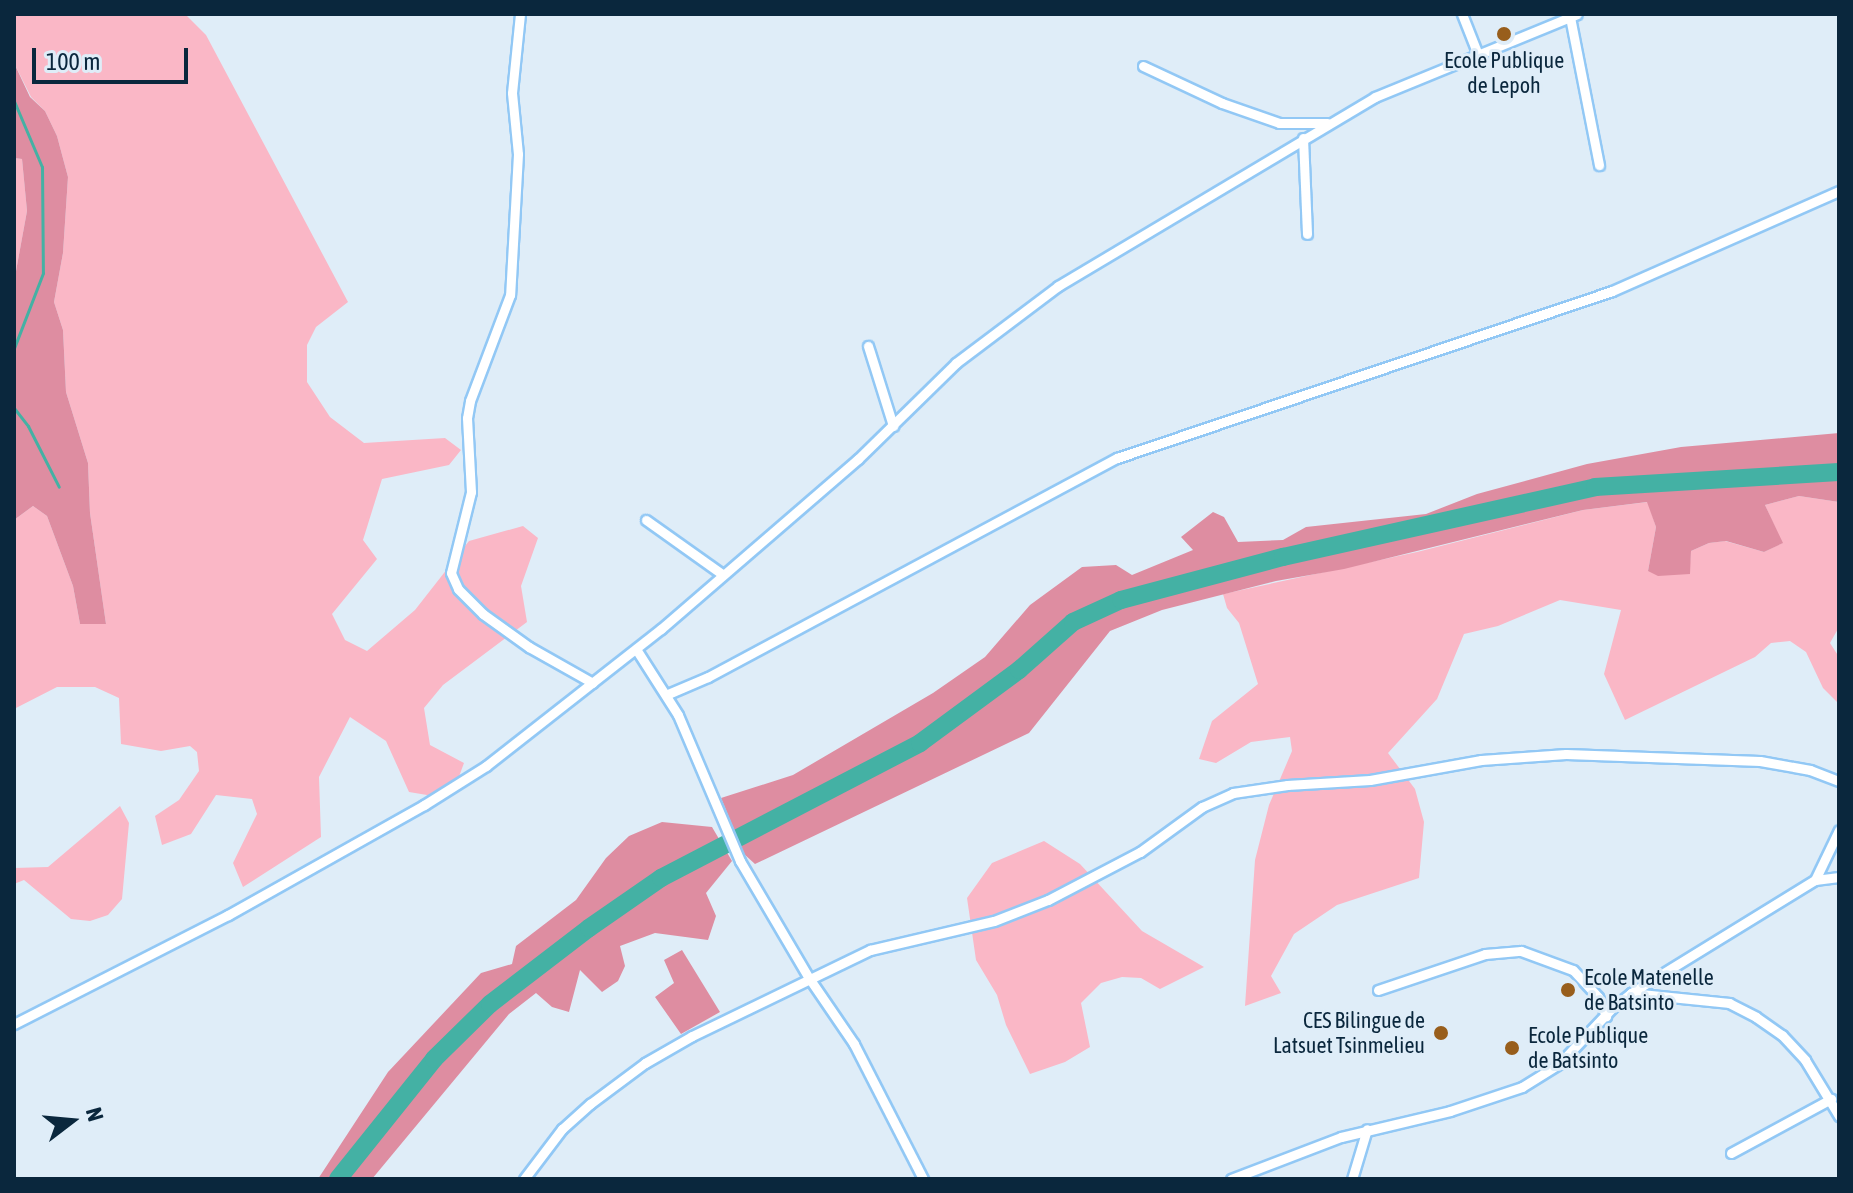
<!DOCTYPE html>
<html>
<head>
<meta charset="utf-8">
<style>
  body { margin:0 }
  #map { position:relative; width:1853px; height:1193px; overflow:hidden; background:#dfedf8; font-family:"Asap Condensed",sans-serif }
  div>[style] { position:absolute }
  .green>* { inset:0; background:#fab7c6 }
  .forest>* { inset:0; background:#de8da1 }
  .stream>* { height:3px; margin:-1.5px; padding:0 1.5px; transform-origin:1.5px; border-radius:1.5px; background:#44b1a4 }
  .river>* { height:18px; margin:-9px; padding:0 9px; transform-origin:9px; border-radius:9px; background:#44b1a4 }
  .roads { filter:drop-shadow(2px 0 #92c8f5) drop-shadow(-2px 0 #92c8f5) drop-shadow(0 2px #92c8f5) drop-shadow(0 -2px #92c8f5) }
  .street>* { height:9px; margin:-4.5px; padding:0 4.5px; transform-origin:4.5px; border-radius:4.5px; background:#fff }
  .dots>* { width:22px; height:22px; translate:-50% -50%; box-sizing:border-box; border:4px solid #dfedf8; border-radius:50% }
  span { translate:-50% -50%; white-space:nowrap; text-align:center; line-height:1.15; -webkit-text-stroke:6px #dfedf8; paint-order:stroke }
  .poi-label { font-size:22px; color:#0a273d }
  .left { translate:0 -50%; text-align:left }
  .right { translate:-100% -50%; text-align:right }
  .frame { position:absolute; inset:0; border:16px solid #0a273d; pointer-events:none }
  .north { position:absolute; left:32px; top:1081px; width:80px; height:80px; -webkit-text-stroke:6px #dfedf8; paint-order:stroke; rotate:74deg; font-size:22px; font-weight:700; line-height:32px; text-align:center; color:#0a273d }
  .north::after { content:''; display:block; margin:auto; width:28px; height:36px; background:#0a273d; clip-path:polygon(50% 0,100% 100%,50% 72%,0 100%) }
  .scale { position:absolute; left:32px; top:48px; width:156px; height:36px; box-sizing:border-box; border:4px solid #0a273d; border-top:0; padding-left:10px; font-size:24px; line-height:28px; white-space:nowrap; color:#0a273d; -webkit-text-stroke:6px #dfedf8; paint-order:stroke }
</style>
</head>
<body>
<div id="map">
  <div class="green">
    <i style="clip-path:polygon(14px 14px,185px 14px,206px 35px,348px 302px,316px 327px,307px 345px,307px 382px,330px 417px,364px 443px,445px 438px,461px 450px,449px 465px,382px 479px,363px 540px,377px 559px,332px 614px,345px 640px,367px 651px,415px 610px,469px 541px,523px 526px,538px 538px,521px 586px,527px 622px,443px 685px,424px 708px,430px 745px,464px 763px,457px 782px,433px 796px,409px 792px,386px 741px,350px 717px,319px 777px,321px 837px,243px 887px,233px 863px,257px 814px,252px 799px,216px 795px,191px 834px,162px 845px,155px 816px,179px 800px,199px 771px,197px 752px,190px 746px,161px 751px,121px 744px,119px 698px,95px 687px,57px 687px,14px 709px,14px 520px,33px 506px,47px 516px,73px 586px,80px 624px,106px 624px,90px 513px,88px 463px,66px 392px,63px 330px,54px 302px,63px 253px,68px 177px,57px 136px,45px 111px,31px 97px,14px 63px)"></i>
    <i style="clip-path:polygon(14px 158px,22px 159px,27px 211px,14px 282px)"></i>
    <i style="clip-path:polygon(1799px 496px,1839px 502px,1839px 627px,1830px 643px,1839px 657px,1839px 704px,1823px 688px,1806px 652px,1790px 641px,1771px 643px,1755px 657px,1625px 720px,1604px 674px,1621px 610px,1560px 600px,1498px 626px,1464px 634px,1437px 699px,1388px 753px,1415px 789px,1424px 822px,1419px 878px,1337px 905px,1294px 934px,1271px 976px,1281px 993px,1245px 1006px,1255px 860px,1269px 805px,1292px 751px,1290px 737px,1251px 742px,1216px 763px,1199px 759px,1212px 721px,1258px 684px,1239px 623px,1227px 608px,1223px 594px,1417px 552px,1583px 510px,1648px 502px,1656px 527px,1648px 571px,1689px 574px,1691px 551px,1709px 543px,1725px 541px,1764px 552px,1782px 543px,1765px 505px)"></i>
    <i style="clip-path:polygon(120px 806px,129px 823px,122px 899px,108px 915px,90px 921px,71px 919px,24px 880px,14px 884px,14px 868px,48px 867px)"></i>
    <i style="clip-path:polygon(1044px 841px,1080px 864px,1142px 931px,1204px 967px,1160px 989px,1141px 978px,1122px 977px,1101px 983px,1081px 1003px,1090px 1047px,1065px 1062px,1030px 1074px,1006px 1025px,997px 995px,976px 960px,967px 898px,992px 863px)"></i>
  </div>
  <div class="forest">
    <i style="clip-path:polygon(14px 63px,30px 97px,45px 111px,57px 136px,68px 177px,63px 253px,54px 302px,63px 330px,66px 392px,88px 463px,90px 513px,106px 624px,80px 624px,73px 586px,47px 516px,33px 506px,14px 520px,14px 282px,27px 211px,22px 159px,14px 158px)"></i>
    <i style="clip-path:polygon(1839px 433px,1839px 502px,1799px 496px,1765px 505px,1783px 543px,1764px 552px,1726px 541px,1709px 543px,1691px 551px,1690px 574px,1658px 576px,1648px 571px,1656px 527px,1647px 502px,1583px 510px,1344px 569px,1276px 581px,1162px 610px,1110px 631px,1029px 733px,755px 864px,744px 854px,721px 798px,793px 775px,933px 693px,985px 657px,1030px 605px,1082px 567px,1116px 565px,1132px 575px,1193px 550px,1181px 537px,1213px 512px,1224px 517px,1238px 542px,1283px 540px,1306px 527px,1426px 514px,1477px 494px,1587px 464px,1681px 447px)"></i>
    <i style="clip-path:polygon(662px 822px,712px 827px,732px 861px,706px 893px,716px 916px,708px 940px,655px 933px,620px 946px,625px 966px,618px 981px,602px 992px,580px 970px,569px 1012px,552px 1007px,536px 993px,509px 1014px,372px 1179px,318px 1179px,388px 1072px,481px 973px,512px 964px,516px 946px,576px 900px,606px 858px,629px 836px)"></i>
    <i style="clip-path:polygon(682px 950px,720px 1012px,681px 1034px,655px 997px,674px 983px,664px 960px)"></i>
  </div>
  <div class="stream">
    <i style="left:14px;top:101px;width:72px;rotate:67deg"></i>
    <i style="left:42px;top:167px;width:106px;rotate:89.5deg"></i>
    <i style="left:43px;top:273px;width:80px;rotate:111.1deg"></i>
    <i style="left:14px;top:408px;width:23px;rotate:52deg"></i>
    <i style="left:28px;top:426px;width:68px;rotate:63.1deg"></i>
  </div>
  <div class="river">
    <i style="left:338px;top:1179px;width:154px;rotate:-51.3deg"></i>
    <i style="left:434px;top:1059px;width:78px;rotate:-44.5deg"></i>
    <i style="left:490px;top:1004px;width:125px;rotate:-37.5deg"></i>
    <i style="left:589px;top:928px;width:88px;rotate:-34.8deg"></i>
    <i style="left:661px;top:878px;width:292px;rotate:-27.5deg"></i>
    <i style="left:920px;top:743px;width:123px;rotate:-36.4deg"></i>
    <i style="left:1019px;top:670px;width:72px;rotate:-41.6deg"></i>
    <i style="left:1073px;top:622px;width:53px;rotate:-24.6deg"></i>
    <i style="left:1121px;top:600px;width:168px;rotate:-14.9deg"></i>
    <i style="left:1283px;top:557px;width:320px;rotate:-12.6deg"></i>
    <i style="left:1595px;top:487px;width:244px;rotate:-3.5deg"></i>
  </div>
  <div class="roads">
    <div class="street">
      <i style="left:520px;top:14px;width:79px;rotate:95.8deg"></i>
      <i style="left:512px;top:93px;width:61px;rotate:84.4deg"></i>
      <i style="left:518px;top:154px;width:141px;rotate:93.2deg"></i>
      <i style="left:510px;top:295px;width:113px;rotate:110.7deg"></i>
      <i style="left:470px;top:401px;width:17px;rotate:100deg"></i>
      <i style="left:467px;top:418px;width:74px;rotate:86.9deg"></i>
      <i style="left:471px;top:492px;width:83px;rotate:103.9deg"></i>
      <i style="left:451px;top:573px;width:17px;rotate:66deg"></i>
      <i style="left:458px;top:589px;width:35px;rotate:45deg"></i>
      <i style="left:483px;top:614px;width:57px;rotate:35.7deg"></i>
      <i style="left:529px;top:647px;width:73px;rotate:29.4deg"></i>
      <i style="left:1462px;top:14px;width:41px;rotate:68.5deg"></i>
      <i style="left:1570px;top:17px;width:151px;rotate:78.9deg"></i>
      <i style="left:1143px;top:66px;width:87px;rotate:25.1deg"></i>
      <i style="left:1222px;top:103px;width:60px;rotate:19.3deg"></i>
      <i style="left:1279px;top:123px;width:48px"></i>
      <i style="left:1303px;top:138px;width:96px;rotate:87.6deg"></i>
      <i style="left:868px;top:346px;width:84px;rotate:72.6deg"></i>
      <i style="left:646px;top:520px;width:93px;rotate:35.4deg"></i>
      <i style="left:636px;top:649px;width:78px;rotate:57.5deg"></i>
      <i style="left:678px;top:715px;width:159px;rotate:67deg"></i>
      <i style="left:740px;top:861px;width:136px;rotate:59.5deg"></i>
      <i style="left:809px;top:978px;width:80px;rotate:55.7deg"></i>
      <i style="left:854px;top:1044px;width:152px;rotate:62.9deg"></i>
      <i style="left:668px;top:694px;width:43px;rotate:-23deg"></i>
      <i style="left:708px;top:677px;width:464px;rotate:-28.2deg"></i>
      <i style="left:1117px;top:458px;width:522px;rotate:-18.64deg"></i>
      <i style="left:1612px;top:291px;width:248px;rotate:-23.8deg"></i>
      <i style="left:1815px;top:880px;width:55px;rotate:-64.4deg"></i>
      <i style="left:1378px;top:990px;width:113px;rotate:-18.6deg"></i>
      <i style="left:1485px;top:954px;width:36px;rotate:-5deg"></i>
      <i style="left:1521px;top:951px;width:55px;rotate:20.1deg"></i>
      <i style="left:1573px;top:970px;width:37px;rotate:47deg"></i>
      <i style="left:1598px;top:997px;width:21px;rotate:67deg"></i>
      <i style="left:1631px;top:993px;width:99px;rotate:5.8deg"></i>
      <i style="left:1729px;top:1003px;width:30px;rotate:27deg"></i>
      <i style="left:1756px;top:1017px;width:32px;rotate:35deg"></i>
      <i style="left:1782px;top:1035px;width:34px;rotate:47deg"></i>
      <i style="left:1805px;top:1060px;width:66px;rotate:58.7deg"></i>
      <i style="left:14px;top:1024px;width:240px;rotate:-27deg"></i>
      <i style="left:228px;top:915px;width:225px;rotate:-29.3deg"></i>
      <i style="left:424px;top:805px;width:73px;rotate:-32.2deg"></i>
      <i style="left:486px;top:766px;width:222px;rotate:-38.1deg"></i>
      <i style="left:661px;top:629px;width:260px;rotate:-40.8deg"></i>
      <i style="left:858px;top:459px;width:137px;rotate:-44.4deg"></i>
      <i style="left:956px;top:363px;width:128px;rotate:-37deg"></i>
      <i style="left:1058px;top:286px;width:369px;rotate:-30.8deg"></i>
      <i style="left:1375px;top:97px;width:218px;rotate:-22.3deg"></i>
      <i style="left:1731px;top:1153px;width:114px;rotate:-28.4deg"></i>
      <i style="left:524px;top:1179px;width:63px;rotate:-52.8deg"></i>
      <i style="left:562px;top:1129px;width:38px;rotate:-42deg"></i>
      <i style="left:590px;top:1104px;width:69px;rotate:-36.7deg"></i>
      <i style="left:645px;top:1063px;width:54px;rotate:-29.9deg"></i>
      <i style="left:692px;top:1036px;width:198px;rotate:-25.8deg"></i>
      <i style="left:870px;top:950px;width:127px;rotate:-13.2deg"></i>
      <i style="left:994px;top:921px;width:58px;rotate:-21.3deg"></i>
      <i style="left:1048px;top:900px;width:104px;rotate:-27.6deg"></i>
      <i style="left:1140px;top:852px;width:77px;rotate:-36deg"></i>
      <i style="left:1202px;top:807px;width:34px;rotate:-24deg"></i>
      <i style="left:1233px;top:793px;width:55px;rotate:-8.4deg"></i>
      <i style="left:1287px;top:785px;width:83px;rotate:-3.4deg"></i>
      <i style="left:1370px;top:780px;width:113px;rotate:-10.2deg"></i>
      <i style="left:1481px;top:760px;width:85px;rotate:-4deg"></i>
      <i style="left:1566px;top:754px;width:194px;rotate:2.1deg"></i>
      <i style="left:1760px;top:761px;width:51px;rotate:10.2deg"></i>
      <i style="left:1810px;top:770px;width:31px;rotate:21deg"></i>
      <i style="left:1231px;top:1179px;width:118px;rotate:-20.9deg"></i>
      <i style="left:1341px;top:1137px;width:112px;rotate:-13.4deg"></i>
      <i style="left:1450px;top:1111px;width:76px;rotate:-18.4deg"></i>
      <i style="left:1522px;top:1087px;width:44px;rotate:-31.9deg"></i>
      <i style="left:1559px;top:1064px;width:77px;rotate:-46.6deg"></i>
      <i style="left:1612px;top:1008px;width:24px;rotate:-38deg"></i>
      <i style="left:1631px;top:993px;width:216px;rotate:-31.6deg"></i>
      <i style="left:1815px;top:880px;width:24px;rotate:-7deg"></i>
      <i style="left:1352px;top:1179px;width:52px;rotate:-73.3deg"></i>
    </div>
  </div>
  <div class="dots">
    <i style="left:1504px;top:34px;background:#985e1c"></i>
    <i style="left:1568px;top:990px;background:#985e1c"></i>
    <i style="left:1441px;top:1033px;background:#985e1c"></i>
    <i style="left:1512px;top:1048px;background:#985e1c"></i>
  </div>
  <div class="poi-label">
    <span style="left:1504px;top:73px">Ecole Publique<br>de Lepoh</span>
    <span class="left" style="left:1584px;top:990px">Ecole Matenelle<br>de Batsinto</span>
    <span class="right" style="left:1425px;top:1033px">CES Bilingue de<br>Latsuet Tsinmelieu</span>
    <span class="left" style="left:1528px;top:1048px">Ecole Publique<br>de Batsinto</span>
  </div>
  <div class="frame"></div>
  <div class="north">N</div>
  <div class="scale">100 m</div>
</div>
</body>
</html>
